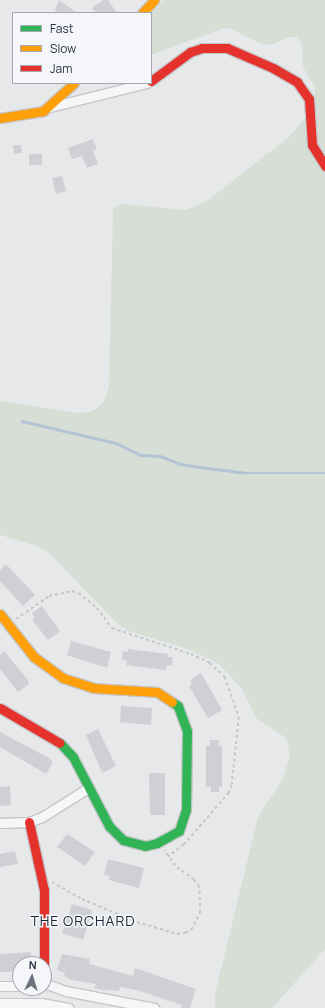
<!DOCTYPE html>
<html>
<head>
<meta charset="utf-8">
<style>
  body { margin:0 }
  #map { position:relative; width:325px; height:1008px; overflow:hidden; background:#e6e8ea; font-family:Manrope,sans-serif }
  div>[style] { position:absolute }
  .green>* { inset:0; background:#d6ded6 }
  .stream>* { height:2.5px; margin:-1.25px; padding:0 1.25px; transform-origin:1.25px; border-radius:1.25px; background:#b4c4d5 }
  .building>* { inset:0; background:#ced0d3 }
  .path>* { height:1.5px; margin-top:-0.75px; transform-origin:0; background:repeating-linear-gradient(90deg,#c5c6ca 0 3px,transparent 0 6px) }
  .roads { filter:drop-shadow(1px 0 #c4c6c8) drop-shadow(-1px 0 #c4c6c8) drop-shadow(0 1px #c4c6c8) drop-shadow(0 -1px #c4c6c8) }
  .street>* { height:9px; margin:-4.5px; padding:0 4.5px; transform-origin:4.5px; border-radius:4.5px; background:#f5f6f7 }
  .fast>* { height:9px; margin:-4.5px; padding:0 4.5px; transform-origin:4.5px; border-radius:4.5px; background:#30b455 }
  .slow>* { height:9px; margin:-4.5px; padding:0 4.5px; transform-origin:4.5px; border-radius:4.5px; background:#ff9f0a }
  .jam>* { height:9px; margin:-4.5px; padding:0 4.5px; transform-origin:4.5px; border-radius:4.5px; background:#e5322d }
  span { translate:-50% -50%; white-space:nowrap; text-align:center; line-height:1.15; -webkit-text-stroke:3px #f4f6f9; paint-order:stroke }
  .neighbourhood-label { font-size:14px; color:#1d2536; letter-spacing:1px }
  .legend { position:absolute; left:12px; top:12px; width:140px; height:72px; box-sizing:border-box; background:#f4f6f9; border:1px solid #a4a8b1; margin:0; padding:5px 7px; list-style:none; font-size:12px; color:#2b3445 }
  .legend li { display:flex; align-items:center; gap:8px; height:20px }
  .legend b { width:20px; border:1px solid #a4a8b1 }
  .north { position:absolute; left:12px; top:956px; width:40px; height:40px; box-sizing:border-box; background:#f4f6f9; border:1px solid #a4a8b1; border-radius:50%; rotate:4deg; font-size:11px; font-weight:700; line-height:16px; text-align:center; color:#2b3445 }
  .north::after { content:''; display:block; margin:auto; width:14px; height:18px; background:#6c737f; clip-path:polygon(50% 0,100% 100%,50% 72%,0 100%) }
</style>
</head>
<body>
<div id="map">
  <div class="green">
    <i style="clip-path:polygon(164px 0,325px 0,325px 949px,272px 1008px,215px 1008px,215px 994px,258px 817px,283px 779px,290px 755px,286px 738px,256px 718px,242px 689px,219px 664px,188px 649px,128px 631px,114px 620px,49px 553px,37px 546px,0 535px,0 401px,78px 413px,91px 412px,100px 406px,105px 399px,109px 387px,113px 208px,122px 204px,186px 210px,207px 201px,289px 137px,314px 108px,315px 87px,303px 67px,302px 43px,296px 37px,288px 37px,274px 44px,264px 45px,231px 29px,224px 28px,151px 55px,151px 14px)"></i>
  </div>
  <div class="stream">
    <i style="left:22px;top:421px;width:97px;rotate:13.2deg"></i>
    <i style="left:116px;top:443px;width:28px;rotate:26deg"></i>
    <i style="left:141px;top:455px;width:19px;rotate:3deg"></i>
    <i style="left:160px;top:456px;width:22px;rotate:21deg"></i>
    <i style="left:181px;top:464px;width:26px;rotate:9deg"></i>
    <i style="left:207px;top:468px;width:38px;rotate:7deg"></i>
    <i style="left:245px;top:473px;width:80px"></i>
  </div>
  <div class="building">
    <i style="clip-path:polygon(59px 0,77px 13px,59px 13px,55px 10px)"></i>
    <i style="clip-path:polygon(103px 0,108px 0,117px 13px,96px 13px,92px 8px)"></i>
    <i style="clip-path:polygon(93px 139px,97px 150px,93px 151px,98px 164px,87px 168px,82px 156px,72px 159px,68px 148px)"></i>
    <i style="clip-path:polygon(13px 145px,21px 145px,22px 153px,14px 154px)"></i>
    <i style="clip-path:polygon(29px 154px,42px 154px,42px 165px,29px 165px)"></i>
    <i style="clip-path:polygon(62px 176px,66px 191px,56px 194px,52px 178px)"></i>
    <i style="clip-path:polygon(6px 564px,35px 595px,23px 606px,0 581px,0 570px)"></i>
    <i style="clip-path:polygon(42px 606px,60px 631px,48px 640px,32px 620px,35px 618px,32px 613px)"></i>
    <i style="clip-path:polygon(71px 641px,111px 652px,107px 668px,67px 655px)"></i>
    <i style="clip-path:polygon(128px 649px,168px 654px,168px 657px,173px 657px,172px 666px,167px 665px,166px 670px,126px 665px,127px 660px,122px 660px,123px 651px,128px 652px)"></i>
    <i style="clip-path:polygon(4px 651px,27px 679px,29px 684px,18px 692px,0 669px,0 655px)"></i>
    <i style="clip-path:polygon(201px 673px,222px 710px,208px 718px,189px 686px,192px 684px,190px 680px)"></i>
    <i style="clip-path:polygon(121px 706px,152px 708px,151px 725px,120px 722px)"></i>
    <i style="clip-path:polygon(98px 729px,116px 766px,102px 773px,86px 735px)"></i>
    <i style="clip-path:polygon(0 732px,49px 758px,53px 762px,46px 774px,0 747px)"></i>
    <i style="clip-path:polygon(210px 740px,219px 740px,219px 746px,222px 746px,222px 787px,219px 787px,219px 792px,211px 792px,211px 787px,206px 787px,206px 746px,210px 746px)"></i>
    <i style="clip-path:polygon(149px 773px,165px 773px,165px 815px,150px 815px)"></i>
    <i style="clip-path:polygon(10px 786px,11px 805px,0 806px,0 787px)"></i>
    <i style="clip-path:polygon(67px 834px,95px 852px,85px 866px,57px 847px)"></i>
    <i style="clip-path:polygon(15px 851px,18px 864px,0 867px,0 854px)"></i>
    <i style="clip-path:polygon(108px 859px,144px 868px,139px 888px,109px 880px,110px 876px,104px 875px)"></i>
    <i style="clip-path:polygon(72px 904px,92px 910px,83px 940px,62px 933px)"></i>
    <i style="clip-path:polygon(31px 952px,31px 964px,20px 964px,20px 971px,0 972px,0 954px)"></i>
    <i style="clip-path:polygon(62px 954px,90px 959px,89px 964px,133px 976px,135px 968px,196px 989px,190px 1008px,181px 1008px,182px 1005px,137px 990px,120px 987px,119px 991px,103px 990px,94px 988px,96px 984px,71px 980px,64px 976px,65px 973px,57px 970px)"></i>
  </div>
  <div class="path">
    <i style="left:16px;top:619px;width:40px;rotate:-34.9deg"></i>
    <i style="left:49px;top:596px;width:24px;rotate:-12deg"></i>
    <i style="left:72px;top:591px;width:7px;rotate:16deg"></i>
    <i style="left:79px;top:593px;width:23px;rotate:40deg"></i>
    <i style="left:97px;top:608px;width:25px;rotate:53deg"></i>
    <i style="left:112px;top:628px;width:83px;rotate:18.2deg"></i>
    <i style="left:191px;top:654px;width:21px;rotate:25deg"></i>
    <i style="left:210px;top:663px;width:21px;rotate:43deg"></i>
    <i style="left:225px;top:677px;width:42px;rotate:70.7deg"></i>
    <i style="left:239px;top:717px;width:68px;rotate:95.9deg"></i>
    <i style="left:232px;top:785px;width:9px;rotate:111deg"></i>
    <i style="left:229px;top:793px;width:69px;rotate:130.9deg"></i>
    <i style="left:184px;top:845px;width:20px;rotate:143deg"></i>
    <i style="left:52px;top:882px;width:34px;rotate:30deg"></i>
    <i style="left:82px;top:899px;width:60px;rotate:22.7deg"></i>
    <i style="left:137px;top:922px;width:42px;rotate:16.7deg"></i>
    <i style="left:177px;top:934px;width:8px;rotate:-7deg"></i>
    <i style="left:185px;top:933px;width:7px;rotate:-27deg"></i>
    <i style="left:191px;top:930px;width:20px;rotate:-63deg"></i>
    <i style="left:200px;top:912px;width:25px;rotate:-92deg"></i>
    <i style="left:199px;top:887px;width:9px;rotate:-126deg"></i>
    <i style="left:194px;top:880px;width:24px;rotate:-144deg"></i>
    <i style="left:175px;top:866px;width:19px;rotate:-125deg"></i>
  </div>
  <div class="roads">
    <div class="street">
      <i style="left:50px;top:107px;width:100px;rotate:-13.9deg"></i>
      <i style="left:0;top:823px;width:29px;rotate:-2deg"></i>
      <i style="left:29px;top:822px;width:14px;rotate:-21deg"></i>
      <i style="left:42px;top:817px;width:54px;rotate:-32.2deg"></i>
      <i style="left:44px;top:983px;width:23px;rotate:20deg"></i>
      <i style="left:66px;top:991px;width:90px;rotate:10.9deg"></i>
      <i style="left:0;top:986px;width:20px"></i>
      <i style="left:0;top:1003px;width:41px"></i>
      <i style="left:41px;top:1003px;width:28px;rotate:10deg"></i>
    </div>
    <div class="fast">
      <i style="left:60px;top:743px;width:19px;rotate:47deg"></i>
      <i style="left:73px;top:757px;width:78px;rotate:62.4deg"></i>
      <i style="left:109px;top:826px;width:20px;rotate:45deg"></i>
      <i style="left:123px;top:840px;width:23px;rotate:15deg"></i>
      <i style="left:145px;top:846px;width:12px;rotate:-14deg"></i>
      <i style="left:157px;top:843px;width:25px;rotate:-29deg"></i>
      <i style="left:179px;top:831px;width:22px;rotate:-72deg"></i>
      <i style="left:186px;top:810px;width:79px;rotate:-89.3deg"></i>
      <i style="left:187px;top:731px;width:27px;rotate:-110deg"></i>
      <i style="left:178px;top:706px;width:7px;rotate:-146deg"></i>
    </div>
    <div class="slow">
      <i style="left:142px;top:13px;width:18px;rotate:-47deg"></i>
      <i style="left:0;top:118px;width:44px;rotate:-9.2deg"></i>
      <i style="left:43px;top:111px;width:42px;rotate:-42.1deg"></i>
      <i style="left:0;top:614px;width:55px;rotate:51.7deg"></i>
      <i style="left:34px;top:657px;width:36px;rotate:36deg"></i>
      <i style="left:63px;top:678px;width:32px;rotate:18deg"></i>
      <i style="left:93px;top:688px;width:64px;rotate:3.6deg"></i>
      <i style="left:157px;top:692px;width:18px;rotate:34deg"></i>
    </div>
    <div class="jam">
      <i style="left:151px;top:81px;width:49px;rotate:-36.6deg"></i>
      <i style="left:190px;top:52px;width:13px;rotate:-18deg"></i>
      <i style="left:202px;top:48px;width:25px"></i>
      <i style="left:227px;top:48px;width:50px;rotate:23.5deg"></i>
      <i style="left:273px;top:68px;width:28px;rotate:30deg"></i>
      <i style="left:297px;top:82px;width:21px;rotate:55deg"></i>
      <i style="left:309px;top:99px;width:46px;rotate:86.3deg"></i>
      <i style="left:312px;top:145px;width:25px;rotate:58deg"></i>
      <i style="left:0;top:708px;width:69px;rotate:30.3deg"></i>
      <i style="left:29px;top:822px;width:70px;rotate:77.6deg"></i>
      <i style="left:44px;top:890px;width:74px;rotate:90deg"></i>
    </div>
  </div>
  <div class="neighbourhood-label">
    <span style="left:83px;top:921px">THE ORCHARD</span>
  </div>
  <ul class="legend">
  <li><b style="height:5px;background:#30b455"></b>Fast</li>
  <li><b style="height:5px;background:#ff9f0a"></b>Slow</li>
  <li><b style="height:5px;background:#e5322d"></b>Jam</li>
  </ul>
  <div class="north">N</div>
</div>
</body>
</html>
